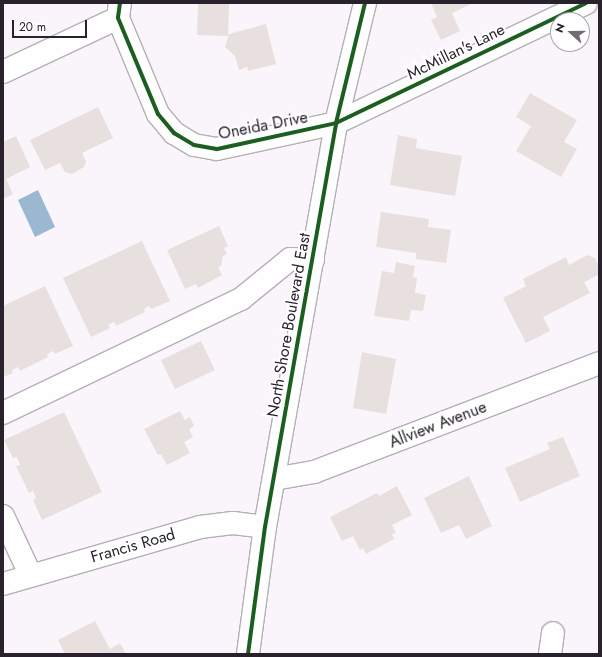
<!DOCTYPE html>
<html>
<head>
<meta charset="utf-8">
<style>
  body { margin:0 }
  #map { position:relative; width:602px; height:657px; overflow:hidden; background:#faf5fb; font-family:Jost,sans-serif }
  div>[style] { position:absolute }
  .water>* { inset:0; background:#9bb7d2 }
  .building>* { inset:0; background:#e8e0de }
  .roads { filter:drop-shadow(1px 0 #b5afb7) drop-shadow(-1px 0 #b5afb7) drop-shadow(0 1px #b5afb7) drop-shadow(0 -1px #b5afb7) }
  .minor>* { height:22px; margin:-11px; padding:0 11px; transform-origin:11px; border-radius:11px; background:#fefefe }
  .major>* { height:22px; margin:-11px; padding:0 11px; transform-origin:11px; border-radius:11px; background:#fefefe }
  .cycleway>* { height:4px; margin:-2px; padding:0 2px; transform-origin:2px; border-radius:2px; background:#1b5e20 }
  span { translate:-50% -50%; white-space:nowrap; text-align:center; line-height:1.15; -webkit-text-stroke:4px #fff; paint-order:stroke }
  .street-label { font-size:16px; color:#29212c }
  .frame { position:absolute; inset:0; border:4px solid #29212c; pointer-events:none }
  .north { position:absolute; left:550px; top:12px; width:40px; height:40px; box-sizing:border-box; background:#fff; border:1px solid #a9a6ab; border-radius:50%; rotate:291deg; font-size:11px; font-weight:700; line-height:16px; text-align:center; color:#29212c }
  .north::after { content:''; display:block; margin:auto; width:14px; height:18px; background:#726b74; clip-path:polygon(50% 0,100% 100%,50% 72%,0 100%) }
  .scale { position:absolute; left:12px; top:20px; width:75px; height:18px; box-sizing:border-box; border:2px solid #29212c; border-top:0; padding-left:5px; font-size:12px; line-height:14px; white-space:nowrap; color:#29212c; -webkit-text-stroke:3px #fff; paint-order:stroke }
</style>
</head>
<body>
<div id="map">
  <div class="water">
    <i style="clip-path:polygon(38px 190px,55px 227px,35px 237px,18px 200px)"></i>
  </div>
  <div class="building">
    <i style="clip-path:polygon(198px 3px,229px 4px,228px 36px,197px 35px)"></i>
    <i style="clip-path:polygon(431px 3px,473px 3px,452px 13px,460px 31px,441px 40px,431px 20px,437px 17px)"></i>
    <i style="clip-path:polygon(266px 24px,276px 64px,248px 71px,247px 67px,239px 70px,235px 56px,225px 47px,229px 34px)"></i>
    <i style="clip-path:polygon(530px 93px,577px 120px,564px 142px,577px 149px,561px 177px,516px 151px,531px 126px,516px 117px)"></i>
    <i style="clip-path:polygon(98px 107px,113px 138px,82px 153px,86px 161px,84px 167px,72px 174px,65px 172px,60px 163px,45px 170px,30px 140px)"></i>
    <i style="clip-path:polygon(398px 135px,417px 139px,416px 148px,462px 156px,455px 196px,390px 185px)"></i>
    <i style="clip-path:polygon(16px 136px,30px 167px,6px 179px,13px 194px,3px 199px,3px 142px)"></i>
    <i style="clip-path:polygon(381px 212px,429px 219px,428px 227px,451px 230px,446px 263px,416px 259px,416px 253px,376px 247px)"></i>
    <i style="clip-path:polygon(219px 226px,228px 246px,224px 248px,227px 254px,223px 256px,221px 266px,218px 267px,222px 275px,198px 288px,196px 284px,185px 289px,167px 250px)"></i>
    <i style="clip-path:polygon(142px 241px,170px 301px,151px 309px,149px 306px,144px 309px,145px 312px,116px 326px,114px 322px,108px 325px,110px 328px,91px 337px,63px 278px)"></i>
    <i style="clip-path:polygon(587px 255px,595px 258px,599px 267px,598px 275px,584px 282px,590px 293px,543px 317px,550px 331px,526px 343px,503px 298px,526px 286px,523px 279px,566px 257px,569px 265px)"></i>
    <i style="clip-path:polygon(396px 262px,415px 266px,413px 277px,417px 278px,415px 293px,426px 295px,423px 311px,411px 310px,409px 321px,374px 316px,382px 271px,394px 273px)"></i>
    <i style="clip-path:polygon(45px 286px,73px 346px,55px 354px,53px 351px,47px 354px,48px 357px,20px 371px,18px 367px,12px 370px,13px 373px,3px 377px,3px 306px)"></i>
    <i style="clip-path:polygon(201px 341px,215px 370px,175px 389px,161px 360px)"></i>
    <i style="clip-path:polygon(362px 352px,396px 359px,386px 414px,353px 408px)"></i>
    <i style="clip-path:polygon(180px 411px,185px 420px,190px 417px,194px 426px,189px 429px,193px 437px,184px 442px,190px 453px,167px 465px,161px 454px,158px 455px,144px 429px)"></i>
    <i style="clip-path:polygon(64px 412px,102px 492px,42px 520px,33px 500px,36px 498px,33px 491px,29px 493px,16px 466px,20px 465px,17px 457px,13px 458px,4px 440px)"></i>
    <i style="clip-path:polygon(563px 437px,580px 476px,520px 502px,505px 468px,550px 449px,547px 443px)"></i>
    <i style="clip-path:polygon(469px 476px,492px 526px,466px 539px,459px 525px,441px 533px,424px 498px)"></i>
    <i style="clip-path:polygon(397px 486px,412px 515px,392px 525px,396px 533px,392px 534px,394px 539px,366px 554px,363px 548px,360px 550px,353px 536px,342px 541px,330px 517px,377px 493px,379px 496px)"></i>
    <i style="clip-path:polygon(95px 621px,110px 649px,120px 643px,126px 654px,65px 654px,58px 640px)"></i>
  </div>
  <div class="roads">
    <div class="minor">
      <i style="left:120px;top:3px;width:15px;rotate:98deg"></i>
      <i style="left:118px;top:18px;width:104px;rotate:67.4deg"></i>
      <i style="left:158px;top:114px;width:25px;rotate:50deg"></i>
      <i style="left:174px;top:133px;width:23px;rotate:31deg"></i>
      <i style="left:194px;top:145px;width:23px;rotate:10deg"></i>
      <i style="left:217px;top:149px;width:122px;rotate:-12.3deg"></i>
      <i style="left:336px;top:123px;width:277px;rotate:-25.6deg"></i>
      <i style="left:3px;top:72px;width:127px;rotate:-25.2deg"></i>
      <i style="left:3px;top:413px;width:264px;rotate:-25.6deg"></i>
      <i style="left:241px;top:299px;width:63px;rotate:-39.2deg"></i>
      <i style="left:290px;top:259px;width:23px;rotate:2deg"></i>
      <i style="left:274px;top:479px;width:41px;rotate:-9.9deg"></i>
      <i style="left:314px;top:472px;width:305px;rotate:-20.9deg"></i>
      <i style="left:3px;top:516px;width:64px;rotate:65deg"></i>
      <i style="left:3px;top:584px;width:205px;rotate:-16.1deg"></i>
      <i style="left:200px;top:527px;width:33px;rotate:-7deg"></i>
      <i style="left:233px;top:523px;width:32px;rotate:7deg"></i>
      <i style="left:550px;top:654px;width:21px;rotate:-82deg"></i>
    </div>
    <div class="major">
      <i style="left:248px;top:654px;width:128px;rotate:-82.4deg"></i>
      <i style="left:265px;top:527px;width:410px;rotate:-80deg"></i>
      <i style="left:336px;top:123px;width:123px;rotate:-76.4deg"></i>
    </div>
  </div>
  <div class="cycleway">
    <i style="left:120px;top:3px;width:15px;rotate:98deg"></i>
    <i style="left:118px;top:18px;width:104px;rotate:67.4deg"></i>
    <i style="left:158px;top:114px;width:25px;rotate:50deg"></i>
    <i style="left:174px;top:133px;width:23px;rotate:31deg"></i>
    <i style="left:194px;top:145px;width:23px;rotate:10deg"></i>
    <i style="left:217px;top:149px;width:122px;rotate:-12.3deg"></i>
    <i style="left:336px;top:123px;width:277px;rotate:-25.6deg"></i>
    <i style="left:248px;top:654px;width:128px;rotate:-82.4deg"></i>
    <i style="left:265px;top:527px;width:410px;rotate:-80deg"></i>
    <i style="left:336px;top:123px;width:123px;rotate:-76.4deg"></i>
  </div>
  <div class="street-label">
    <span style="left:456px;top:52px;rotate:-26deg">McMillan's Lane</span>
    <span style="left:263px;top:126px;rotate:-11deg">Oneida Drive</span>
    <span style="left:289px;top:325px;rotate:-80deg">North Shore Boulevard East</span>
    <span style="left:438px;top:425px;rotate:-21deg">Allview Avenue</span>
    <span style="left:133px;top:546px;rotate:-16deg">Francis Road</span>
  </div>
  <div class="frame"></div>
  <div class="north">N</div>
  <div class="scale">20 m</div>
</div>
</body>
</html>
